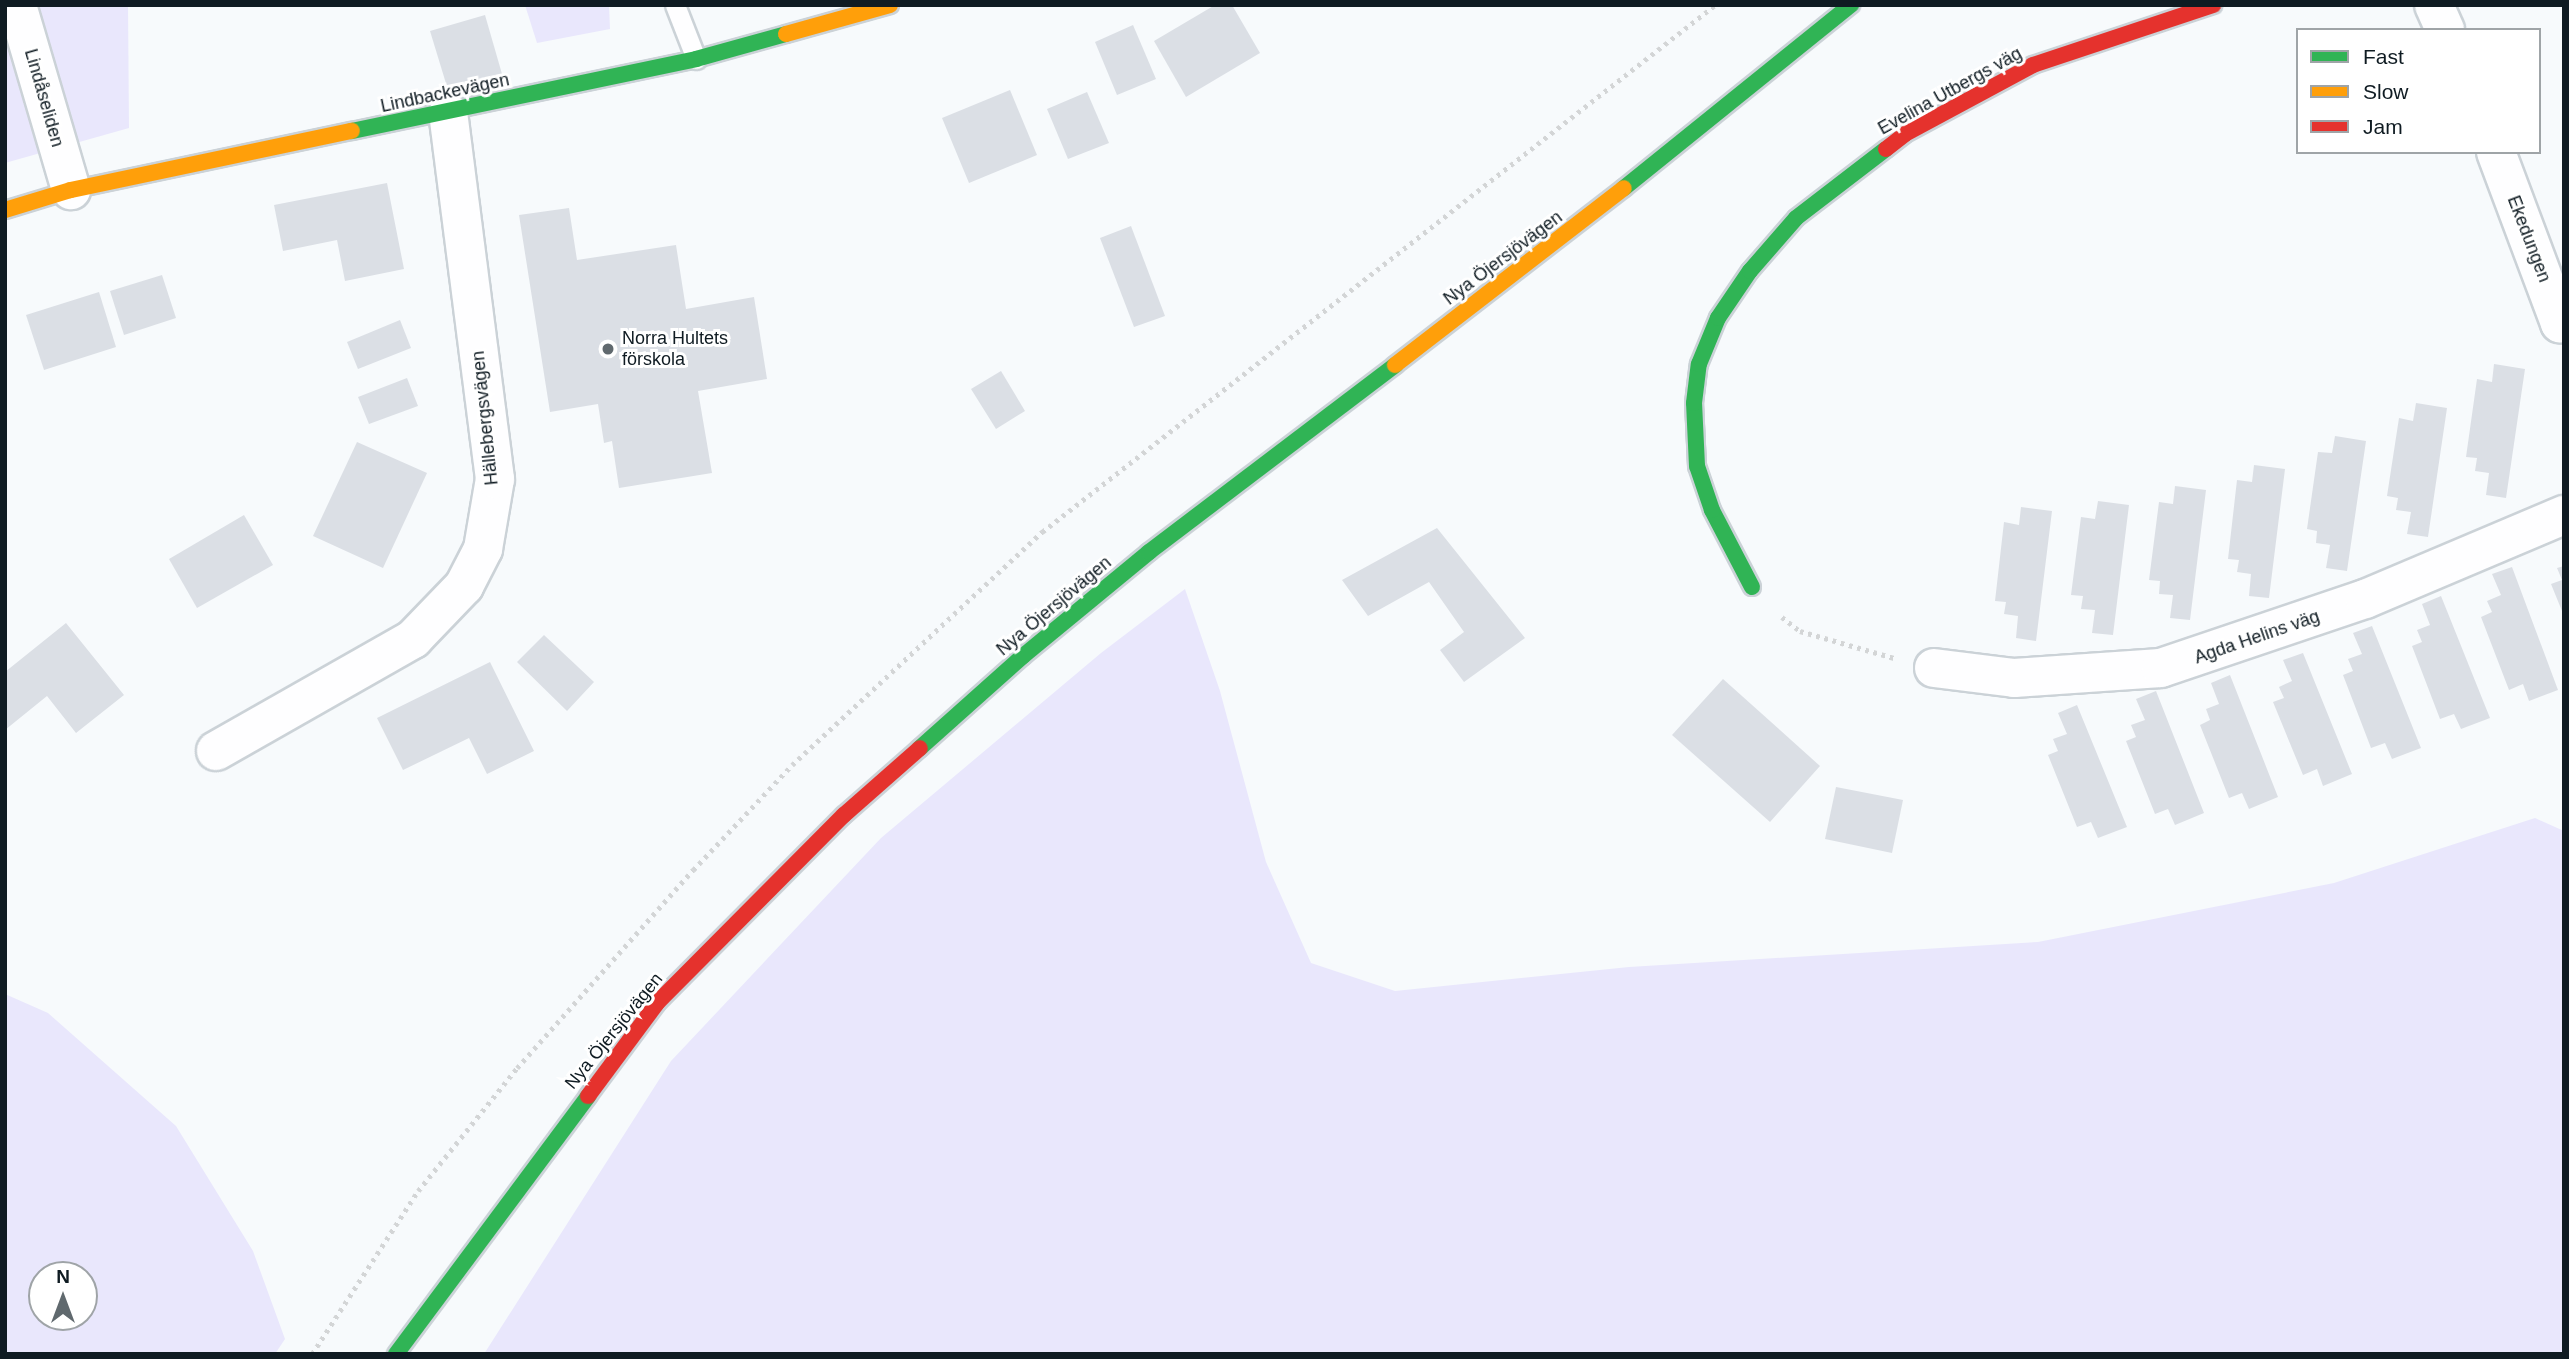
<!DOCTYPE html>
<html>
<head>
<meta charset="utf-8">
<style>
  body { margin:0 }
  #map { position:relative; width:2569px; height:1359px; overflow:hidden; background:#f7fafc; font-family:Arial,sans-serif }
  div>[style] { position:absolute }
  .green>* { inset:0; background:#e9e7fc }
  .building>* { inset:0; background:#dbdfe5 }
  .path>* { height:4.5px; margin-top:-2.25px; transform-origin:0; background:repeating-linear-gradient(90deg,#d3d5d6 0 3.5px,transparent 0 8.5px) }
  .roads { filter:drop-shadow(2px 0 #cbd2d7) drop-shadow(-2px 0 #cbd2d7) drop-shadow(0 2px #cbd2d7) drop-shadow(0 -2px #cbd2d7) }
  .lane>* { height:19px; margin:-9.5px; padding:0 9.5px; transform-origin:9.5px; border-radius:9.5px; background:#fefeff }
  .street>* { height:38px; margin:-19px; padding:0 19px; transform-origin:19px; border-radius:19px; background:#fefeff }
  .fast>* { height:16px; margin:-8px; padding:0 8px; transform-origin:8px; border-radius:8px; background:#30b455 }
  .slow>* { height:16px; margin:-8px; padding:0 8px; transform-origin:8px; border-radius:8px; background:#ff9f0a }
  .jam>* { height:16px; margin:-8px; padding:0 8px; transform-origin:8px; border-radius:8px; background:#e5322d }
  .dots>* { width:19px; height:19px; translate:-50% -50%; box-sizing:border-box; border:4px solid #fff; border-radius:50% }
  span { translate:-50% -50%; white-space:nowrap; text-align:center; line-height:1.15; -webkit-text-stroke:6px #fff; paint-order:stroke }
  .street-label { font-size:18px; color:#0f1b22 }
  .poi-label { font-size:18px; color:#0f1b22 }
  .left { translate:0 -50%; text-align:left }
  .frame { position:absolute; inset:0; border:7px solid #0f1b22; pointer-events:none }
  .legend { position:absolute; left:2296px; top:28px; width:245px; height:126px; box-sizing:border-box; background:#fff; border:2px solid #9fa4a7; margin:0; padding:9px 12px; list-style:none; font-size:21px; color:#0f1b22 }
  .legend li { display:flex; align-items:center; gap:14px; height:35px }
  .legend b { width:35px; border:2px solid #9fa4a7 }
  .north { position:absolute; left:28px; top:1261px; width:70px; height:70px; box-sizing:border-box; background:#fff; border:2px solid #9fa4a7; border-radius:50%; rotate:0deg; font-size:19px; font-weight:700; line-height:28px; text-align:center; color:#0f1b22 }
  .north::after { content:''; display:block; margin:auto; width:24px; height:32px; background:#60696e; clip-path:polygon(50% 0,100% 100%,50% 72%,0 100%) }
</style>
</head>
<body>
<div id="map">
  <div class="green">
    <i style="clip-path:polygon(5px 5px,128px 5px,129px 128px,5px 163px)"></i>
    <i style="clip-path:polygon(525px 5px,609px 5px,610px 29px,537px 43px)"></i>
    <i style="clip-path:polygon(1185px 589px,1220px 691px,1266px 862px,1311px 963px,1395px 991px,1629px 967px,2038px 942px,2334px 883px,2535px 818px,2564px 831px,2564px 1354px,484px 1354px,671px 1061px,881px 838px,1101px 653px)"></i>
    <i style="clip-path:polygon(evenodd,5px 994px,48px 1013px,176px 1126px,253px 1251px,285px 1339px,275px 1354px,5px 1354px,5px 994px,42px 1275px,84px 1275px,84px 1317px,42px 1317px,42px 1275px)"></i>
  </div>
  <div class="building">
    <i style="clip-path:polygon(1215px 5px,1232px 5px,1260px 53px,1186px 97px,1154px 41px)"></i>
    <i style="clip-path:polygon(485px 15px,502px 74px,448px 90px,430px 31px)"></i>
    <i style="clip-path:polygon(1133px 25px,1156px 79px,1117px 95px,1095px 42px)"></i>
    <i style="clip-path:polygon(1010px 90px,1037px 155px,969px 183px,942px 118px)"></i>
    <i style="clip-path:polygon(1087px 92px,1109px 143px,1068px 159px,1047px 109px)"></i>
    <i style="clip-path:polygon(387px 183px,404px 269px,345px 281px,337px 240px,283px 251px,274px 205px)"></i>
    <i style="clip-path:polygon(569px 208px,577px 260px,676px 245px,686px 309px,754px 297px,767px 379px,698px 391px,712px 473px,619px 488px,612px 441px,604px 443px,598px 404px,550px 412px,519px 215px)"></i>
    <i style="clip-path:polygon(1131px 226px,1165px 316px,1134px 327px,1100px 238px)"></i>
    <i style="clip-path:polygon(162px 275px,176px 318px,124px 335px,110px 291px)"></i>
    <i style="clip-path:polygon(99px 292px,116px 347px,44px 370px,26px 315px)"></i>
    <i style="clip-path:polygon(400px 320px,411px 348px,358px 369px,347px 342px)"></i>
    <i style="clip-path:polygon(2494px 364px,2525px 369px,2506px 498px,2486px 495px,2489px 473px,2475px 471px,2477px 458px,2466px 457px,2477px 379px,2492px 382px)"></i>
    <i style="clip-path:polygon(1001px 371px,1025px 411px,996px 429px,971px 389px)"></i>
    <i style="clip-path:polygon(407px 378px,418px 406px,369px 424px,358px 397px)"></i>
    <i style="clip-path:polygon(2416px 403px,2447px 408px,2428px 537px,2407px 534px,2411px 512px,2396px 510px,2398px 498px,2387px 496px,2399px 418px,2413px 421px)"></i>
    <i style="clip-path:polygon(2335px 436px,2366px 441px,2347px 571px,2326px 568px,2330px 545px,2316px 543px,2317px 531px,2307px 529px,2318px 452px,2332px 453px)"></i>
    <i style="clip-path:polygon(357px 442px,427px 473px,383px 568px,313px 536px)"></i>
    <i style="clip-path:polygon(2254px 465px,2285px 469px,2269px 598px,2249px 596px,2251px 574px,2237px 572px,2239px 560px,2228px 559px,2237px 480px,2252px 482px)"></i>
    <i style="clip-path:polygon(2175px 486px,2206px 490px,2190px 620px,2170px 618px,2173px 595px,2159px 594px,2160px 581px,2149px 580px,2159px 502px,2173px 504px)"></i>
    <i style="clip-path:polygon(2098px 501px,2129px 505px,2113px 635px,2092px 633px,2095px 610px,2081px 609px,2083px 596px,2071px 595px,2081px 517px,2095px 519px)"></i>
    <i style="clip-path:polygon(2021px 507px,2052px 511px,2036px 641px,2016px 638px,2018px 616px,2004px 614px,2006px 602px,1995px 601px,2004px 522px,2019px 525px)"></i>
    <i style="clip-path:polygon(244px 515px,273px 565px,197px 608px,169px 559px)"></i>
    <i style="clip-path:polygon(1437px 528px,1525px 638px,1464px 682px,1440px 650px,1464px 632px,1429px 582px,1368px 616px,1342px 580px)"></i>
    <i style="clip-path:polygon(2564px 566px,2564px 616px,2551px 584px,2562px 580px,2557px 568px)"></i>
    <i style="clip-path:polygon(2512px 567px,2558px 690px,2529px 701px,2523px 684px,2509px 690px,2481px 617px,2492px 612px,2487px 601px,2501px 595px,2492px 574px)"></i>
    <i style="clip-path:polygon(2441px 596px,2490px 718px,2461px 729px,2454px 714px,2440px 719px,2412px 646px,2422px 642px,2417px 630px,2430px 625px,2422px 604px)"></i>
    <i style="clip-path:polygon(66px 623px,124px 695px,76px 733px,47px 696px,5px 730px,5px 672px)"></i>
    <i style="clip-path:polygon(2372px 626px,2421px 748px,2392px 759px,2385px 743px,2371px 748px,2343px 675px,2353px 671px,2348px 659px,2362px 654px,2353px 633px)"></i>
    <i style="clip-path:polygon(544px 635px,594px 682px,567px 711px,517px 662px)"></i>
    <i style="clip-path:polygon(2303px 653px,2352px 774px,2323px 786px,2317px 769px,2303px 775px,2273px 702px,2284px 698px,2279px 687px,2292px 681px,2283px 660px)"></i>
    <i style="clip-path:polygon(490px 662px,534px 751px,487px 774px,469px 738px,403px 770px,377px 718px)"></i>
    <i style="clip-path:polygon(2230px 675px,2278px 797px,2249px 809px,2242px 793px,2229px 798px,2200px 725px,2210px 720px,2206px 709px,2219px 704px,2211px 683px)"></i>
    <i style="clip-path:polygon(1723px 679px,1820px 766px,1770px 822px,1672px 735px)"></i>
    <i style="clip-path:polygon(2156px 691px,2204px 813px,2175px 825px,2168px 809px,2155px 814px,2126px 741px,2136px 737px,2131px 725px,2145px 720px,2136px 699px)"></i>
    <i style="clip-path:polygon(2077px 705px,2127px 827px,2098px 838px,2091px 822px,2077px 827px,2048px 755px,2058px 751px,2053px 739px,2067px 734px,2058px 713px)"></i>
    <i style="clip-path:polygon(1836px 787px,1903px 800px,1892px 853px,1825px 839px)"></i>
  </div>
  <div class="path">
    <i style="left:1782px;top:617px;width:23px;rotate:38deg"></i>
    <i style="left:1800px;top:631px;width:98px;rotate:16deg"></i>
    <i style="left:312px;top:1354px;width:194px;rotate:-57deg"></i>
    <i style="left:418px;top:1191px;width:158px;rotate:-51.2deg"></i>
    <i style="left:517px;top:1068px;width:265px;rotate:-48.4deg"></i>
    <i style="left:693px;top:870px;width:144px;rotate:-46.7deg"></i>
    <i style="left:792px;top:765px;width:342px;rotate:-43deg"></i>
    <i style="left:1042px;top:532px;width:855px;rotate:-38.06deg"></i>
  </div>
  <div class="roads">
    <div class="lane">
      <i style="left:675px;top:5px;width:58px;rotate:68.7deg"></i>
    </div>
    <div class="street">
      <i style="left:17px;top:5px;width:193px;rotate:73.7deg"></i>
      <i style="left:2434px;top:5px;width:27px;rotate:66deg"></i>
      <i style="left:2496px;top:152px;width:183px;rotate:69.5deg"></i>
      <i style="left:2560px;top:323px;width:4px;rotate:-27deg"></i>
      <i style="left:1934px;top:668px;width:81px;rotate:7.1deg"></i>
      <i style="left:2014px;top:678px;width:147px;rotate:-3.9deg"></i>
      <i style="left:2161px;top:668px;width:215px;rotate:-18.7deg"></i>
      <i style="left:2365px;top:599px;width:216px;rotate:-22.9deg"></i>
      <i style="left:216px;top:751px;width:227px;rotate:-29.6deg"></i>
      <i style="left:413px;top:639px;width:74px;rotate:-46.1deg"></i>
      <i style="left:464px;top:586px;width:42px;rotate:-62.8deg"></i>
      <i style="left:483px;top:549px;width:71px;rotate:-80.3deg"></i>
      <i style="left:495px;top:479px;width:369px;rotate:-97.3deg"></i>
    </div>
    <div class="fast">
      <i style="left:352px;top:131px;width:351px;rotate:-11.8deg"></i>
      <i style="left:696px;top:59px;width:93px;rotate:-15.5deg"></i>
      <i style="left:1624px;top:188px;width:292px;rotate:-38.9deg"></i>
      <i style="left:1752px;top:587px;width:87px;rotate:-117.5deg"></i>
      <i style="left:1712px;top:510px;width:46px;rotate:-108.8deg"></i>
      <i style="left:1697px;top:466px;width:63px;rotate:-92.7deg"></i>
      <i style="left:1694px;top:403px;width:39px;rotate:-83deg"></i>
      <i style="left:1699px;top:364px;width:50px;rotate:-67.6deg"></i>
      <i style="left:1718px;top:318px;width:57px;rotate:-55.8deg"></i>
      <i style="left:1750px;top:271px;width:70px;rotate:-49deg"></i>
      <i style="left:1796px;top:218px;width:113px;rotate:-37.5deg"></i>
      <i style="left:920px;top:748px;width:138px;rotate:-41.8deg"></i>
      <i style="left:1023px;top:656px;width:163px;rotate:-39.5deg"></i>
      <i style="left:1149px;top:552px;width:309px;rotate:-37.2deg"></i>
      <i style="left:396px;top:1354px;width:322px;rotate:-53.3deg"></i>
    </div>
    <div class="slow">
      <i style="left:786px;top:34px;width:108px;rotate:-15.6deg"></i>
      <i style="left:5px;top:210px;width:69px;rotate:-16.9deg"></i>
      <i style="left:71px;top:190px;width:287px;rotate:-11.9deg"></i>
      <i style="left:1395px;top:365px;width:289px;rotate:-37.7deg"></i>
    </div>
    <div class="jam">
      <i style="left:1886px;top:149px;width:24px;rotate:-38deg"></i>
      <i style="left:1905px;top:134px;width:145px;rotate:-28.3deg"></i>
      <i style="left:2033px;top:65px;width:190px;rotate:-18.4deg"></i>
      <i style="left:588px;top:1096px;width:116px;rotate:-53.4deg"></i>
      <i style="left:657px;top:1003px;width:265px;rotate:-45.2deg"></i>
      <i style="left:844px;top:815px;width:101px;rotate:-41.4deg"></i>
    </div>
  </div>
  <div class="dots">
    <i style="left:608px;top:349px;background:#60696e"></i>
  </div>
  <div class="street-label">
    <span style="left:1950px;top:91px;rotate:-29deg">Evelina Utbergs väg</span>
    <span style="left:445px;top:93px;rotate:-12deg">Lindbackevägen</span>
    <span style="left:44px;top:98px;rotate:74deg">Lindåseliden</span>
    <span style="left:2529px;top:239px;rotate:69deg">Ekedungen</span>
    <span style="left:1503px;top:258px;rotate:-37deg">Nya Öjersjövägen</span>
    <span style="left:485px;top:418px;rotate:-96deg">Hällebergsvägen</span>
    <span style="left:1054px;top:606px;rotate:-40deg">Nya Öjersjövägen</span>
    <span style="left:2257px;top:637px;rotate:-19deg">Agda Helins väg</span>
    <span style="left:614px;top:1031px;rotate:-51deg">Nya Öjersjövägen</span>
  </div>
  <div class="poi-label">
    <span class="left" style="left:622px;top:349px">Norra Hultets<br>förskola</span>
  </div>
  <div class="frame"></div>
  <ul class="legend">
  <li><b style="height:9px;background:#30b455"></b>Fast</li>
  <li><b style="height:9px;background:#ff9f0a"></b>Slow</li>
  <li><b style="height:9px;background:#e5322d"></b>Jam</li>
  </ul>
  <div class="north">N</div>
</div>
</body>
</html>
